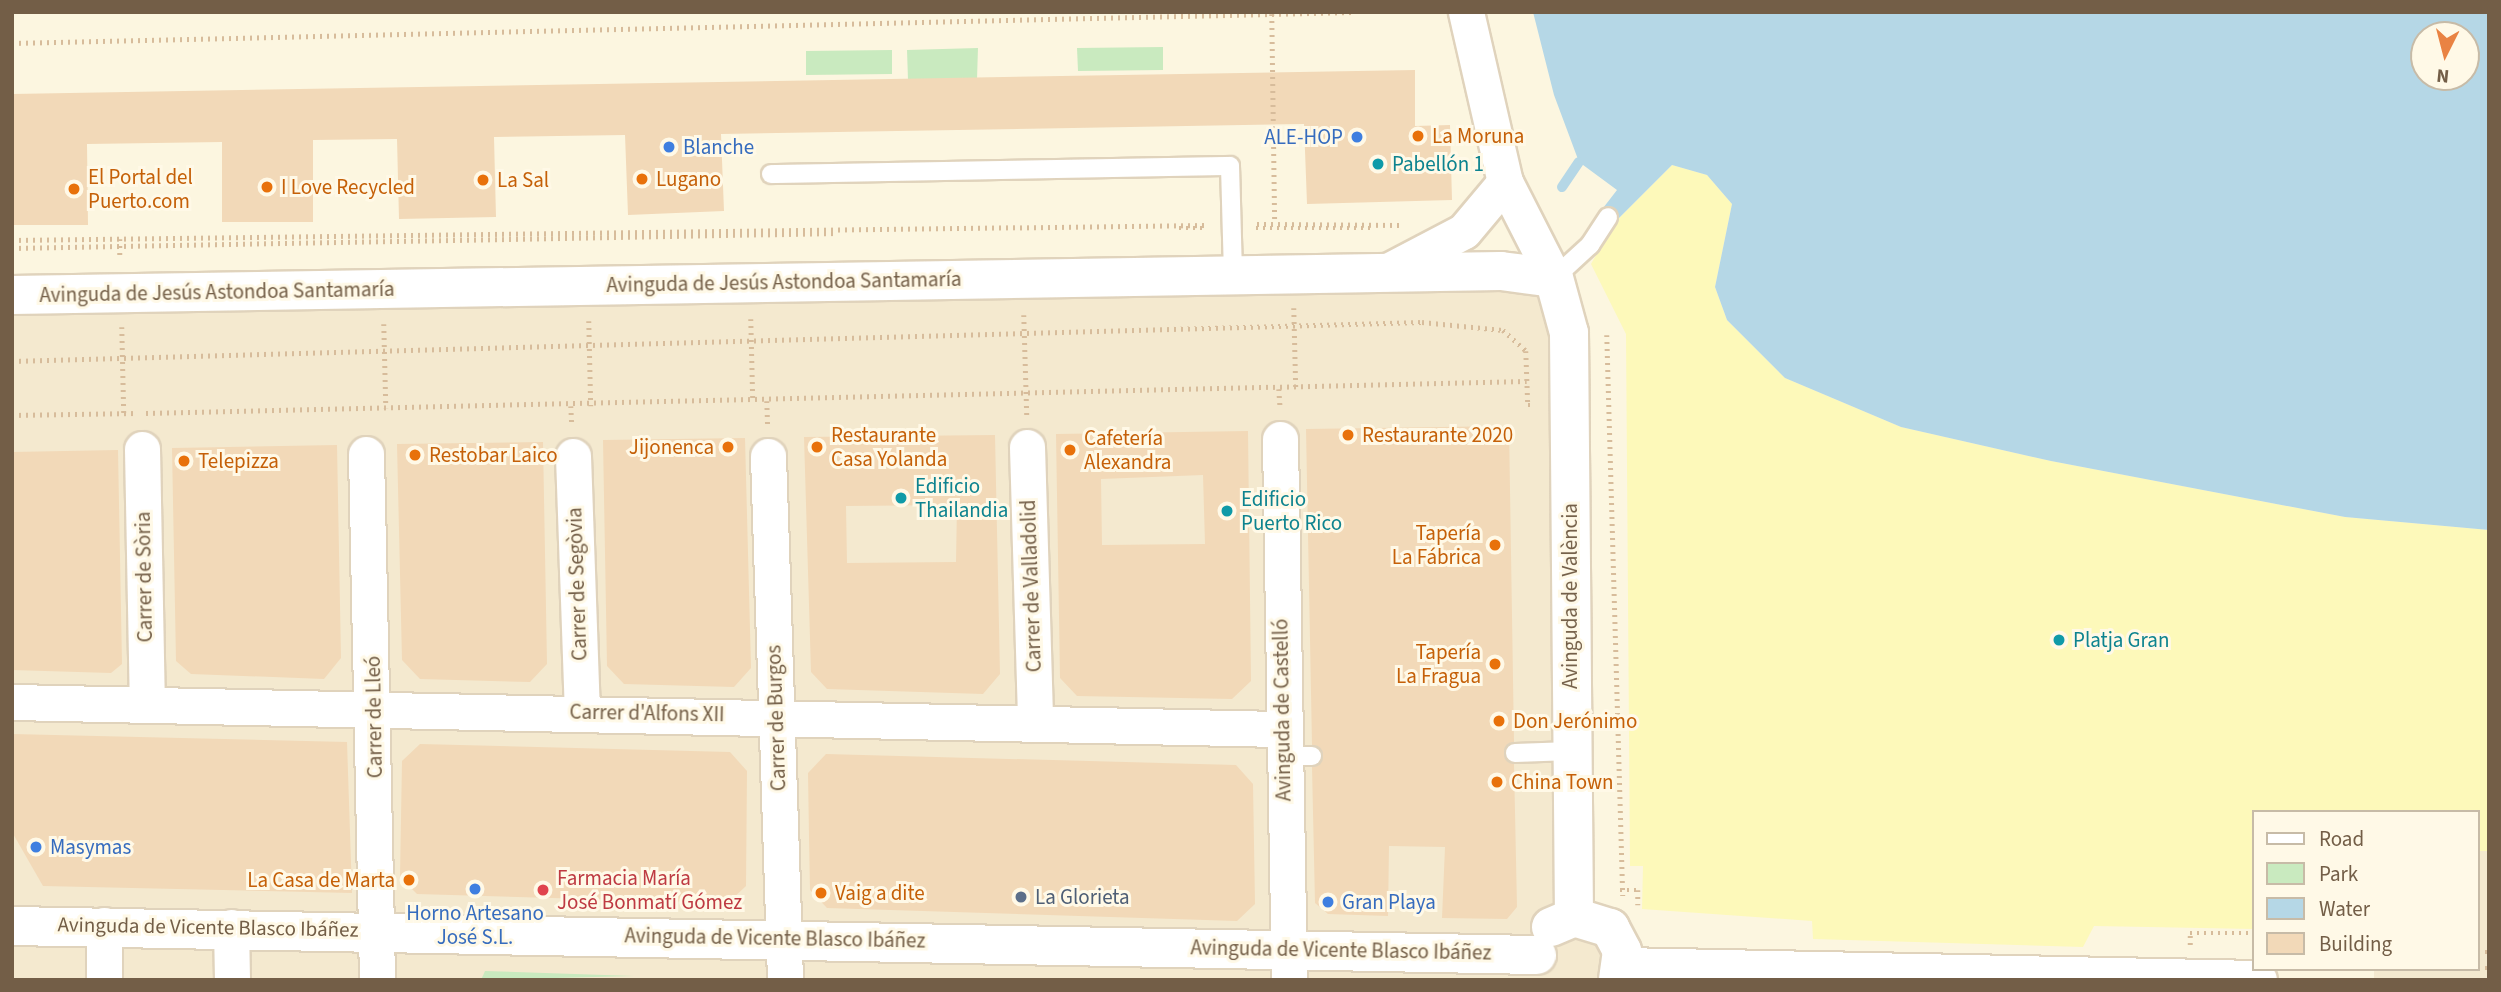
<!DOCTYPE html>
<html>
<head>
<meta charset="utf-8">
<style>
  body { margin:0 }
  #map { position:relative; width:2501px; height:992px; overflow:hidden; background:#fcf6e0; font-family:"Source Sans 3",sans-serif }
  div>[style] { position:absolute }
  .residential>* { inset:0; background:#f4e9cf }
  .green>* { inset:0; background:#c9eabf }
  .sand>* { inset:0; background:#fdf9ba }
  .water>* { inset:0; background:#b5d7e6 }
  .stream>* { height:10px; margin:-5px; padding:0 5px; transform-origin:5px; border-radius:5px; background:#b5d7e6 }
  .building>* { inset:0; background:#f2d9b8 }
  .path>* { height:4.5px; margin-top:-2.25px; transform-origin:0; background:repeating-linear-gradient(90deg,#d7bc9b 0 2px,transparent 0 7px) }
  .roads { filter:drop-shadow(2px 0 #e0d3bc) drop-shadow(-2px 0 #e0d3bc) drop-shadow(0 2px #e0d3bc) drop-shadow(0 -2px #e0d3bc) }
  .lane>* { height:18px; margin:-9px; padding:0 9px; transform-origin:9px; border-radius:9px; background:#fff }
  .street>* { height:35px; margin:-17.5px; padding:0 17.5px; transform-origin:17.5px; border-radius:17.5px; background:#fff }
  .secondary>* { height:38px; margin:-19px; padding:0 19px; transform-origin:19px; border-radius:19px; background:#fff }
  .dots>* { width:19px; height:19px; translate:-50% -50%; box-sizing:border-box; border:4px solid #fff9e7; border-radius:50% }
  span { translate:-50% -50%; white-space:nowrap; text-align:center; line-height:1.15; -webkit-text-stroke:6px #fff9e7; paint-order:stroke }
  .food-label { font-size:21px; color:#c56008 }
  .left { translate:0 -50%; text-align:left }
  .right { translate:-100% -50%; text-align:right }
  .shop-label { font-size:21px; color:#366cbe }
  .culture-label { font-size:21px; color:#0d838f }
  .street-label { font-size:21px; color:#735e47 }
  .health-label { font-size:21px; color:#be3a42 }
  .service-label { font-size:21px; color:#4e5e75 }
  .frame { position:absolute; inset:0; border:14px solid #735e47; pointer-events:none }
  .legend { position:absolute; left:2252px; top:810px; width:228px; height:161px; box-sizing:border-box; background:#fff9e7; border:2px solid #c7bba7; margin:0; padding:9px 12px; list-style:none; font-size:21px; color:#735e47 }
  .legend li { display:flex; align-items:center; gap:14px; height:35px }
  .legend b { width:35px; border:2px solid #c7bba7 }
  .north { position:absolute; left:2410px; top:21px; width:70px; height:70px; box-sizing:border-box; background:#fff9e7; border:2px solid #c7bba7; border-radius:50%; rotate:186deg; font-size:19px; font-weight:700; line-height:28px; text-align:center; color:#735e47 }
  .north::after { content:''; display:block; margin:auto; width:24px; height:32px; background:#e98343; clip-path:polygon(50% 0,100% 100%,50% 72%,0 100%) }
</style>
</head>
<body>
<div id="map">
  <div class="residential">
    <i style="clip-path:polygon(1554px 278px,1574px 890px,1622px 951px,2258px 980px,12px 980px,12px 295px)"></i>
    <i style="clip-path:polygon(2478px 851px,2489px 851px,2489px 980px,2374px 980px,2374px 969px,2478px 969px)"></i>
  </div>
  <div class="green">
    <i style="clip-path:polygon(1163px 47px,1163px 70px,1078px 71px,1077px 48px)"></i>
    <i style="clip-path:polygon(978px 48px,977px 79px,908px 80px,907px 50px)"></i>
    <i style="clip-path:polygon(892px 50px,892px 74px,806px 75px,806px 51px)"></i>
    <i style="clip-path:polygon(485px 971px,634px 976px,481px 980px)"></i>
  </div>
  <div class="sand">
    <i style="clip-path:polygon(1672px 165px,1707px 175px,1732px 204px,1715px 287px,1727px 320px,1785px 378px,1901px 427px,2051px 461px,2345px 517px,2489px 530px,2489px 851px,2478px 851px,2478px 812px,2254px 812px,2254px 929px,2094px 926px,2083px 947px,1813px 939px,1812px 921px,1642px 909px,1643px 866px,1630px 866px,1626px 334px,1591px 264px,1615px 222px)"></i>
  </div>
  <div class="water">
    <i style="clip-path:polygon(evenodd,1533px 12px,2489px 12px,2489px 530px,2345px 517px,2051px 461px,1901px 427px,1785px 378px,1727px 320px,1715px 287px,1732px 204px,1707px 175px,1672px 165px,1615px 222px,1600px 212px,1617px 190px,1579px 162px,1554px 95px,1533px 12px,2424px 35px,2466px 35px,2466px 77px,2424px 77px,2424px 35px)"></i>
  </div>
  <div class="stream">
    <i style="left:1562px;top:187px;width:30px;rotate:-56deg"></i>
  </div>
  <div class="building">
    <i style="clip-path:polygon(1415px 70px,1415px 126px,1450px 125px,1452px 200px,1307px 204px,1304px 124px,721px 134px,724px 211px,628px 215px,625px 135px,494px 137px,496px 217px,399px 219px,397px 139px,313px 140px,313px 222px,222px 222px,222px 142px,87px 144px,88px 225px,12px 225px,12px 94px)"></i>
    <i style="clip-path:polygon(1509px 426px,1514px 742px,1504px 753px,1514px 764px,1517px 907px,1507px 919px,1442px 918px,1445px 847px,1389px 846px,1388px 916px,1328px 914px,1315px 903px,1312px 767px,1323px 755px,1312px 745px,1306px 429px)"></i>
    <i style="clip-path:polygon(evenodd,1248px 431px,1251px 681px,1232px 699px,1077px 696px,1060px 678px,1056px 434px,1248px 431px,1203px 475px,1205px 544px,1102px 545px,1101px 479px,1203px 475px)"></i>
    <i style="clip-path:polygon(evenodd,995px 435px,1000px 674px,983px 694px,827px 689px,811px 672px,804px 437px,995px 435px,957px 505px,956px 562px,847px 563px,846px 506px,957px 505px)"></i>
    <i style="clip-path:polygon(745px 438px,751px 668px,734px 687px,624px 684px,607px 666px,603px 440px)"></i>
    <i style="clip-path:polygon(543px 442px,547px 664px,530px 682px,420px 679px,402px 660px,397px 444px)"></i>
    <i style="clip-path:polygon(337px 445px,341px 658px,324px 679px,191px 674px,176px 661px,172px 448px)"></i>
    <i style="clip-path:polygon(118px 450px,122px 664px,111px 673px,12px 670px,12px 452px)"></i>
    <i style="clip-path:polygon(12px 734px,347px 742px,352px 893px,43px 886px,12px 832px)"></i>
    <i style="clip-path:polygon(420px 744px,730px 752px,747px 771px,746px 886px,728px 903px,417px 894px,400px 877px,402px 761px)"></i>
    <i style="clip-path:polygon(826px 754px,1236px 765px,1253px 784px,1255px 904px,1237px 921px,827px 908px,810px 890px,809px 836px,808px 773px)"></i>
  </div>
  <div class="path">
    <i style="left:1272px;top:14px;width:209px;rotate:89.2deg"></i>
    <i style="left:12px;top:43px;width:1341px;rotate:-1.32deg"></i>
    <i style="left:1257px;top:224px;width:142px;rotate:0.4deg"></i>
    <i style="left:1179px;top:228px;width:27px"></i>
    <i style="left:1256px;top:228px;width:118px"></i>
    <i style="left:120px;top:239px;width:20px;rotate:90deg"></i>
    <i style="left:12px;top:240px;width:1194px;rotate:-0.72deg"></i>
    <i style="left:12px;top:248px;width:826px;rotate:-1.04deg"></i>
    <i style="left:1294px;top:308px;width:80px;rotate:88.6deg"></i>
    <i style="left:1024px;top:315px;width:100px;rotate:88.3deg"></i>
    <i style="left:751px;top:319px;width:83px;rotate:88.6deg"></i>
    <i style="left:589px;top:321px;width:85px;rotate:88.7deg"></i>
    <i style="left:384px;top:324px;width:84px;rotate:88.6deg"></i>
    <i style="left:122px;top:327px;width:86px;rotate:88.7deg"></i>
    <i style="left:1607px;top:335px;width:561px;rotate:88.37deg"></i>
    <i style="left:12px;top:361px;width:1411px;rotate:-1.58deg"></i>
    <i style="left:1422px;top:322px;width:81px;rotate:5.6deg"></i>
    <i style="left:1503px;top:330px;width:31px;rotate:42deg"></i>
    <i style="left:1526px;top:351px;width:54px;rotate:87.9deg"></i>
    <i style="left:1528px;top:405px;width:7px"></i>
    <i style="left:1279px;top:389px;width:16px;rotate:86deg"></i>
    <i style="left:767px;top:401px;width:24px;rotate:88deg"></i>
    <i style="left:571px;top:406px;width:17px;rotate:87deg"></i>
    <i style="left:146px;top:413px;width:1381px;rotate:-1.33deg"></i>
    <i style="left:12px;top:415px;width:125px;rotate:-0.9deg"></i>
    <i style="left:1620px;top:890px;width:18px"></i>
    <i style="left:1638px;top:890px;width:15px;rotate:90deg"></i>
    <i style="left:2190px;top:945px;width:12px;rotate:-90deg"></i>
    <i style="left:2190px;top:933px;width:64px"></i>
    <i style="left:2478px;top:952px;width:11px"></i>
    <i style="left:2478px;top:968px;width:11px"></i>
  </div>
  <div class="roads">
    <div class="lane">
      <i style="left:771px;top:174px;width:459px;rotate:-1deg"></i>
      <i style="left:1230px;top:166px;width:109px;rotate:88.4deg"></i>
      <i style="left:1554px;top:278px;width:49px;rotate:-42.5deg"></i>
      <i style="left:1590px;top:245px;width:33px;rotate:-57deg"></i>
      <i style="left:1515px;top:753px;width:56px;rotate:-2deg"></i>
      <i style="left:1282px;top:756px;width:30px"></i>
    </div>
    <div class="street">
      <i style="left:1466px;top:12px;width:174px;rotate:77.1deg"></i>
      <i style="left:1505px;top:182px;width:108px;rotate:63deg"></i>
      <i style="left:1384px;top:273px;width:90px;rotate:-27.7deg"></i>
      <i style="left:1464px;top:231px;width:64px;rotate:-50.1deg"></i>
      <i style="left:1280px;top:439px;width:541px;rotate:89.05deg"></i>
      <i style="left:1027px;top:447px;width:277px;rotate:88.3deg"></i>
      <i style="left:142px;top:449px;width:256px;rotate:88.9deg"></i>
      <i style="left:366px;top:454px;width:526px;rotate:88.8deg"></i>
      <i style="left:573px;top:456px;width:255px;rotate:88deg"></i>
      <i style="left:768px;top:456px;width:524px;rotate:88.14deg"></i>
      <i style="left:12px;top:702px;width:1269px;rotate:1.22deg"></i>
      <i style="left:104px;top:925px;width:55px;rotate:90deg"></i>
      <i style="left:231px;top:927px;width:53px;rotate:88.9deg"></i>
    </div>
    <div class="secondary">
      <i style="left:12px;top:295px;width:1489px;rotate:-0.92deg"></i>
      <i style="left:1501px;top:271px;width:53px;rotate:7.5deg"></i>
      <i style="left:1554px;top:278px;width:57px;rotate:74.7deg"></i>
      <i style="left:1569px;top:333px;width:584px;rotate:89.51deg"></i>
      <i style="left:12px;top:926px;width:1525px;rotate:1.09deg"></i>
      <i style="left:1551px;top:927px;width:25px;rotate:-23deg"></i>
      <i style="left:1574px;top:917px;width:38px;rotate:17deg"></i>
      <i style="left:1610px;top:928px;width:26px;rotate:62deg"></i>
      <i style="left:1622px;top:951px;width:29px;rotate:98deg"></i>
      <i style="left:1622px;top:967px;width:636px;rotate:1.17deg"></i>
    </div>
  </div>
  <div class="dots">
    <i style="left:1418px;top:136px;background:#e8710a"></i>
    <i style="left:1357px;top:137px;background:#3f7fe0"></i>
    <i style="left:669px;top:147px;background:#3f7fe0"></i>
    <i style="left:1378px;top:164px;background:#0f9aa8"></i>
    <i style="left:642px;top:179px;background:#e8710a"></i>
    <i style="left:483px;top:180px;background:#e8710a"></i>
    <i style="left:267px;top:187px;background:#e8710a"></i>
    <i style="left:74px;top:189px;background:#e8710a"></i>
    <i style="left:1348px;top:435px;background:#e8710a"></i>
    <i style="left:728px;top:447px;background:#e8710a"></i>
    <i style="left:817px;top:447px;background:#e8710a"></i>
    <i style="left:1070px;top:450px;background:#e8710a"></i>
    <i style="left:415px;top:455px;background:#e8710a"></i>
    <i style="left:184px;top:461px;background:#e8710a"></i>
    <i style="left:901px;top:498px;background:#0f9aa8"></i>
    <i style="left:1227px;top:511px;background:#0f9aa8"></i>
    <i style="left:1495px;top:545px;background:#e8710a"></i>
    <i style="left:2059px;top:640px;background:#0f9aa8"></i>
    <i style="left:1495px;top:664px;background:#e8710a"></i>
    <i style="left:1499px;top:721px;background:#e8710a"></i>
    <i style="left:1497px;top:782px;background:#e8710a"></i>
    <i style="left:36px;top:847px;background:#3f7fe0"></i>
    <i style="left:409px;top:880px;background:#e8710a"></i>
    <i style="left:475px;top:889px;background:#3f7fe0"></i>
    <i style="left:543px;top:890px;background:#e0444e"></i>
    <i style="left:821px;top:893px;background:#e8710a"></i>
    <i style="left:1021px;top:897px;background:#5c6f8a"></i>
    <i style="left:1328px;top:902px;background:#3f7fe0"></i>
  </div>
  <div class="food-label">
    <span class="left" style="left:1432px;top:136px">La Moruna</span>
    <span class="left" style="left:88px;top:189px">El Portal del<br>Puerto.com</span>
    <span class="left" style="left:656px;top:179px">Lugano</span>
    <span class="left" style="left:497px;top:180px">La Sal</span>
    <span class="left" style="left:281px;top:187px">I Love Recycled</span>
    <span class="left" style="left:831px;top:447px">Restaurante<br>Casa Yolanda</span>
    <span class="left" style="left:1362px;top:435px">Restaurante 2020</span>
    <span class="left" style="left:1084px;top:450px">Cafetería<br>Alexandra</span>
    <span class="right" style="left:714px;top:447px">Jijonenca</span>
    <span class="left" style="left:429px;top:455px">Restobar Laico</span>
    <span class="left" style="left:198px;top:461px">Telepizza</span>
    <span class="right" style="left:1481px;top:545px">Tapería<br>La Fábrica</span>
    <span class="right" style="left:1481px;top:664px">Tapería<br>La Fragua</span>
    <span class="left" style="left:1513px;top:721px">Don Jerónimo</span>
    <span class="left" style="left:1511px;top:782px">China Town</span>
    <span class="right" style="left:395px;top:880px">La Casa de Marta</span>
    <span class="left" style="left:835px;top:893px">Vaig a dite</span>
  </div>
  <div class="shop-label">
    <span class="right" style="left:1343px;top:137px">ALE-HOP</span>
    <span class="left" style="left:683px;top:147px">Blanche</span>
    <span class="left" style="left:50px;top:847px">Masymas</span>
    <span class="left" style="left:1342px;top:902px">Gran Playa</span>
    <span style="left:475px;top:925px">Horno Artesano<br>José S.L.</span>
  </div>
  <div class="culture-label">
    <span class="left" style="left:1392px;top:164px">Pabellón 1</span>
    <span class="left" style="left:915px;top:498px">Edificio<br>Thailandia</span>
    <span class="left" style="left:1241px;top:511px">Edificio<br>Puerto Rico</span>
    <span class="left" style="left:2073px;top:640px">Platja Gran</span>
  </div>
  <div class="street-label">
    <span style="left:784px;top:282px;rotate:-1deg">Avinguda de Jesús Astondoa Santamaría</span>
    <span style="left:217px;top:292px;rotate:-1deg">Avinguda de Jesús Astondoa Santamaría</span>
    <span style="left:144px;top:577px;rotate:-91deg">Carrer de Sòria</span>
    <span style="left:577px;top:584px;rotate:-92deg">Carrer de Segòvia</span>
    <span style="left:1031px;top:586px;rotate:-92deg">Carrer de Valladolid</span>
    <span style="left:1570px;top:596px;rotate:-90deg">Avinguda de València</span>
    <span style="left:1282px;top:710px;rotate:-91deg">Avinguda de Castelló</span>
    <span style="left:647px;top:713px;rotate:1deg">Carrer d'Alfons XII</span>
    <span style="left:374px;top:717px;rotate:-91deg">Carrer de Lleó</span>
    <span style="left:776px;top:718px;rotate:-92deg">Carrer de Burgos</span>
    <span style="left:208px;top:927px;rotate:1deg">Avinguda de Vicente Blasco Ibáñez</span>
    <span style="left:775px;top:938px;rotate:1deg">Avinguda de Vicente Blasco Ibáñez</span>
    <span style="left:1341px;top:950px;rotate:1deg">Avinguda de Vicente Blasco Ibáñez</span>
  </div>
  <div class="health-label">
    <span class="left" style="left:557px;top:890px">Farmacia María<br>José Bonmatí Gómez</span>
  </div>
  <div class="service-label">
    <span class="left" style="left:1035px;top:897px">La Glorieta</span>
  </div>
  <div class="frame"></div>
  <ul class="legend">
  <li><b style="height:9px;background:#fff"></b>Road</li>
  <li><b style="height:19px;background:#c9eabf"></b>Park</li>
  <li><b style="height:19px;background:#b5d7e6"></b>Water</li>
  <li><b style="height:19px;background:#f2d9b8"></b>Building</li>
  </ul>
  <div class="north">N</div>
</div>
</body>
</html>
